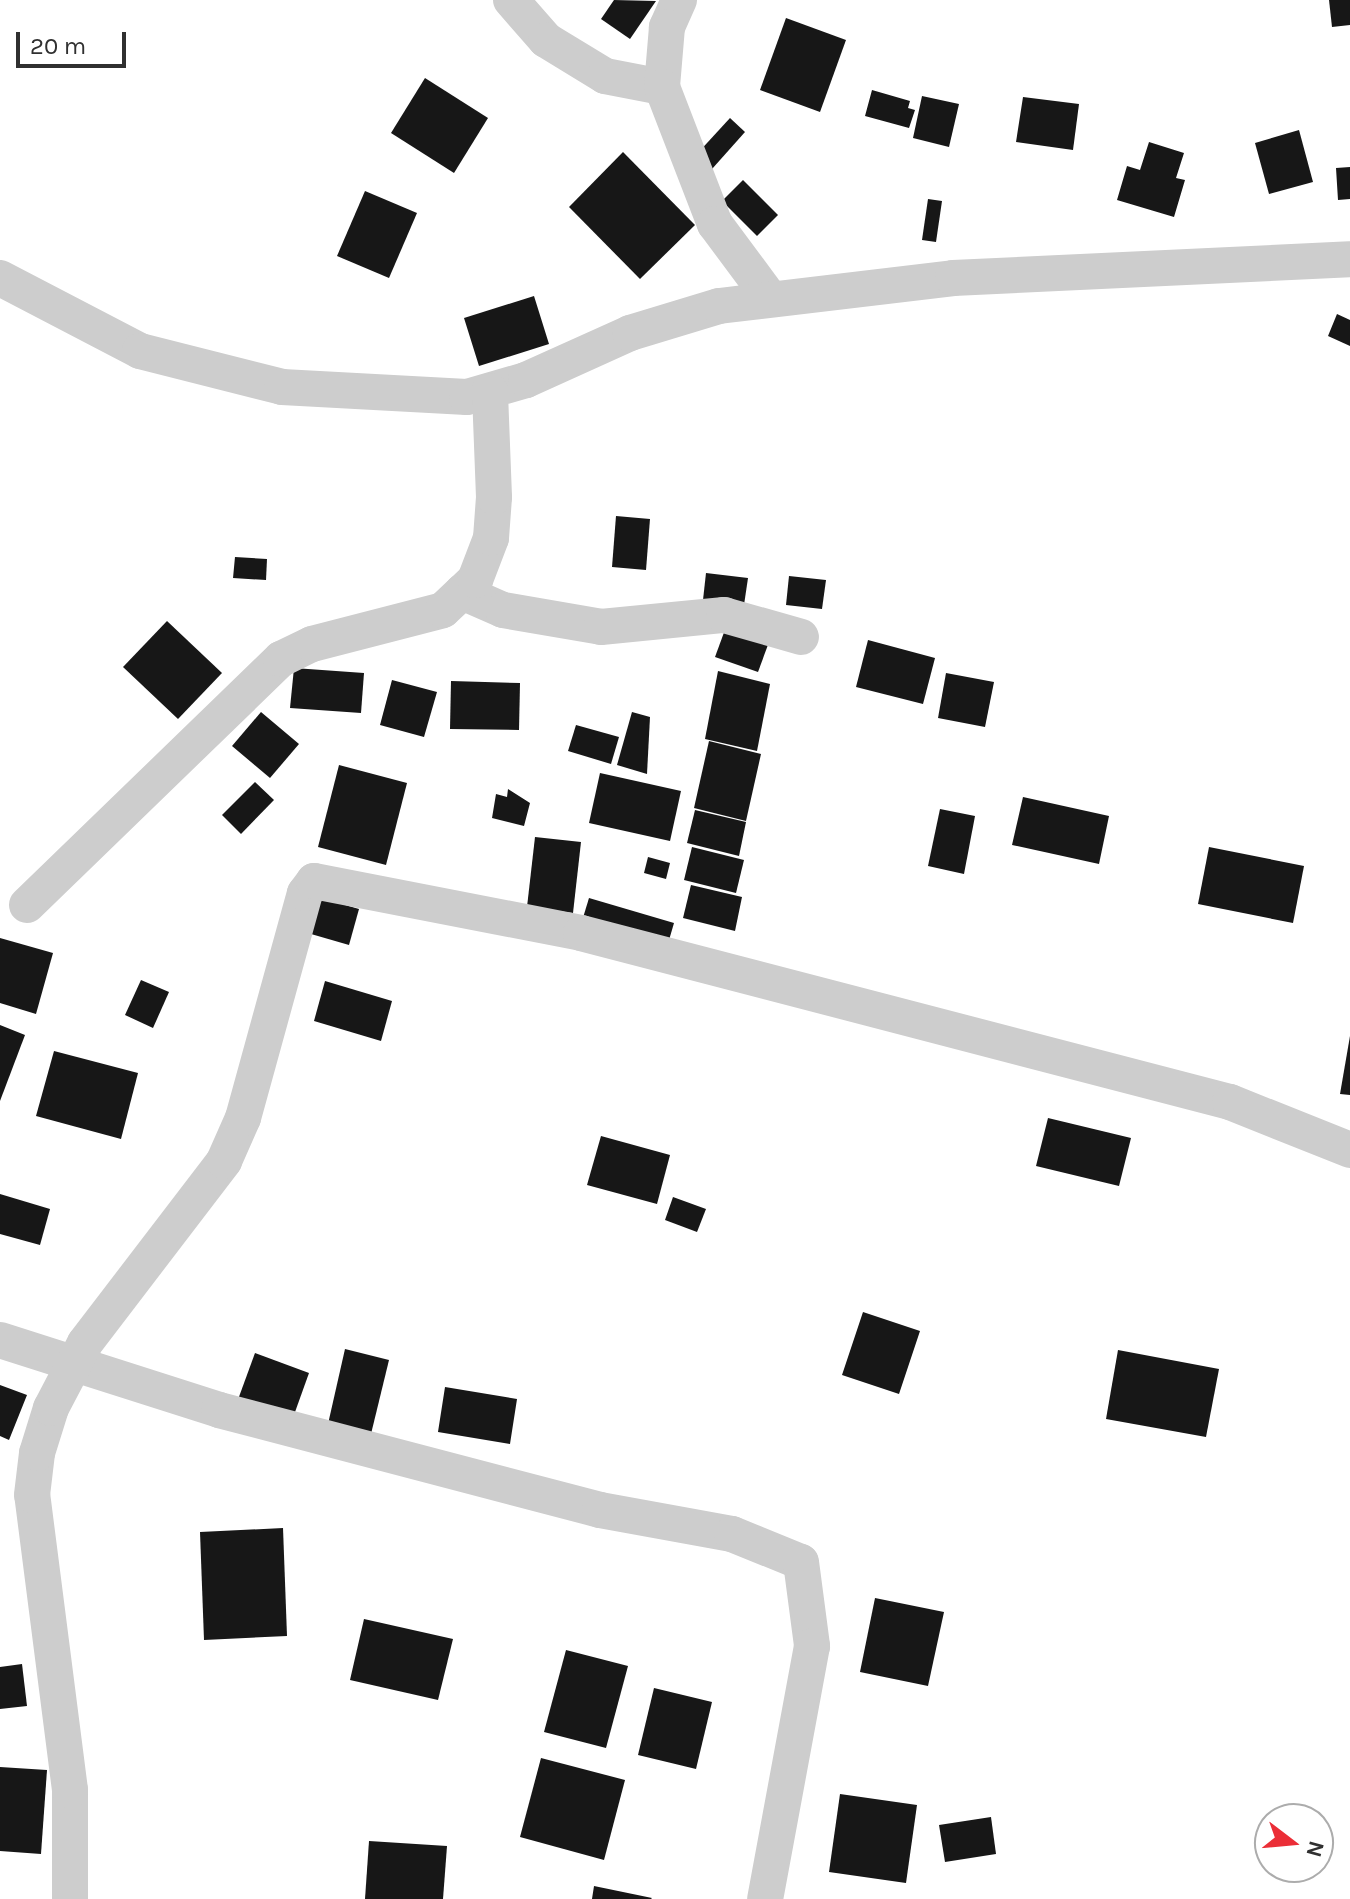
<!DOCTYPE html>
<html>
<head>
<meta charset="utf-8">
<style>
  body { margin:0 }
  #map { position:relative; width:1350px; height:1899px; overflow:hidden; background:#fff; font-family:Karla,sans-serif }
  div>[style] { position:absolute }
  .building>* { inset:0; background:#171717 }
  .street>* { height:36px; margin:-18px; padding:0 18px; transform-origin:18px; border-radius:18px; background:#cdcdcd }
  span { translate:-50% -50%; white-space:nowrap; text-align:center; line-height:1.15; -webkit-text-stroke:8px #fff; paint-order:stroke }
  .north { position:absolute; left:1254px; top:1803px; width:80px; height:80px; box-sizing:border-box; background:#fff; border:2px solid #acacac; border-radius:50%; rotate:106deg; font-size:22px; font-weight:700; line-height:32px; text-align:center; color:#303030 }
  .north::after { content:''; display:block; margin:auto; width:28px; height:36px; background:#eb2e37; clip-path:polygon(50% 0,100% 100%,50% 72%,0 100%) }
  .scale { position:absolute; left:16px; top:32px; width:110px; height:36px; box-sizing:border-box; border:4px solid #303030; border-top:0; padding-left:10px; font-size:24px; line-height:28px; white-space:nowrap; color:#303030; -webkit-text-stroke:6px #fff; paint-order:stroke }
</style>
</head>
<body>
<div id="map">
  <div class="building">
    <i style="clip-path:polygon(614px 0,656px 1px,630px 39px,601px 19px)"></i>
    <i style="clip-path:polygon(1329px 0,1350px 0,1350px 25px,1332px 27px)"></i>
    <i style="clip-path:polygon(786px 18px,846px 40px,820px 112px,760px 90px)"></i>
    <i style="clip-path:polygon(425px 78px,488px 118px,454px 173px,391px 133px)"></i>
    <i style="clip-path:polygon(872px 90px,910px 101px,908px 108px,915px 110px,909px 128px,865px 116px)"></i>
    <i style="clip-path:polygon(922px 96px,959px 104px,949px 147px,913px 138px)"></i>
    <i style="clip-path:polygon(1023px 97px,1079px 104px,1073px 150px,1016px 142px)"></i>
    <i style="clip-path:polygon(730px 118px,745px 132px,712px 169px,696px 155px)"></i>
    <i style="clip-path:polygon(1299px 130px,1313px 182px,1269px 194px,1255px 143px)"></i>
    <i style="clip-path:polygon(1149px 142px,1184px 153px,1176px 178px,1185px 180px,1174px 217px,1117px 200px,1127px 166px,1140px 170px)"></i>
    <i style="clip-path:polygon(623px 152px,695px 225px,640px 279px,569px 207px)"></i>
    <i style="clip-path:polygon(1350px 167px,1350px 199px,1338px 200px,1336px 168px)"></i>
    <i style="clip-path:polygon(743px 180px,778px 215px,757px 236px,722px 201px)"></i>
    <i style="clip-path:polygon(365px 191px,417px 213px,389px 278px,337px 256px)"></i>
    <i style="clip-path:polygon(928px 199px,942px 201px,936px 242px,922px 240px)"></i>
    <i style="clip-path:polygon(534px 296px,549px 344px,479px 366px,464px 318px)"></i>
    <i style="clip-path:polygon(1337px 314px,1350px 320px,1350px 346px,1328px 336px)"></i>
    <i style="clip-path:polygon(616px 516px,650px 519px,646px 570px,612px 567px)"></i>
    <i style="clip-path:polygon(235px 557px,267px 559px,266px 580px,233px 578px)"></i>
    <i style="clip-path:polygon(706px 573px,748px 578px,744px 605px,703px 600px)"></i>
    <i style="clip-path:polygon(789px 576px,826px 580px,822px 609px,786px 605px)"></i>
    <i style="clip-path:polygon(167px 621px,222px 673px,178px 719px,123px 667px)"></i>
    <i style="clip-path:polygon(726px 627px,769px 642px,758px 672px,715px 657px)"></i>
    <i style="clip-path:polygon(868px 640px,935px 658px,923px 704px,856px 687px)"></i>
    <i style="clip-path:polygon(294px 668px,364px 673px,361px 713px,290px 708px)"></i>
    <i style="clip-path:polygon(718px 671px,770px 684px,757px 751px,705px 739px)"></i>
    <i style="clip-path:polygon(946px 673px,994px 682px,985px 727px,938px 718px)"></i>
    <i style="clip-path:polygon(392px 680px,437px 692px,424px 737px,380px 725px)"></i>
    <i style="clip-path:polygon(451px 681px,520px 683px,519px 730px,450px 729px)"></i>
    <i style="clip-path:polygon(261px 712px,299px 744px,270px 778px,232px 746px)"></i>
    <i style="clip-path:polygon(632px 712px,650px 717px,647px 774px,617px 765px)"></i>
    <i style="clip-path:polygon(576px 725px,619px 737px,611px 764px,568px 751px)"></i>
    <i style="clip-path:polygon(709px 741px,761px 754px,746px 821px,694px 808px)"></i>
    <i style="clip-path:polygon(339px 765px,407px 783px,386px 865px,318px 847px)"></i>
    <i style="clip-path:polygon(600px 773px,681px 791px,670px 841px,589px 823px)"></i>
    <i style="clip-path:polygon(255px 782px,274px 800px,241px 834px,222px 815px)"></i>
    <i style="clip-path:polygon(508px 789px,530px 803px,524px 826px,492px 818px,496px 794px,507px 797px)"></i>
    <i style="clip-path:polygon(1023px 797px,1109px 816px,1099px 864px,1012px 845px)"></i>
    <i style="clip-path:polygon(940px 809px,975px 816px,964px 874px,928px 866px)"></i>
    <i style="clip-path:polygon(695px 810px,746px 822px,739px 856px,687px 843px)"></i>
    <i style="clip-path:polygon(535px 837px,581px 842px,573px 913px,527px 907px)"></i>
    <i style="clip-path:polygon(692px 847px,744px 860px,736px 893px,684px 880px)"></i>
    <i style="clip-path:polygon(1209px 847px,1304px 866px,1293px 923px,1198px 904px)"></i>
    <i style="clip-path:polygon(648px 857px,670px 863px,666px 879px,644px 873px)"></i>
    <i style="clip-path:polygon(691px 885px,742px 897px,735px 931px,683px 918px)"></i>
    <i style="clip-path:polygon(321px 898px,359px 909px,349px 945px,311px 934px)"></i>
    <i style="clip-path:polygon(589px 898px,674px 923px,667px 947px,582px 921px)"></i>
    <i style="clip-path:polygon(0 938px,53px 953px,36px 1014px,0 1003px)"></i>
    <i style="clip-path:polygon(141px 980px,169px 992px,153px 1028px,125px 1015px)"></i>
    <i style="clip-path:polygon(325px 981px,392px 1001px,381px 1041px,314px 1021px)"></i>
    <i style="clip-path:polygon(0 1025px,25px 1035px,0 1101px)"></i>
    <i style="clip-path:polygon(1350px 1036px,1350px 1095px,1340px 1094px)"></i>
    <i style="clip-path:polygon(54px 1051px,138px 1073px,121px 1139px,36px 1116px)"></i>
    <i style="clip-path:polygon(1048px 1118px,1131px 1138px,1119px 1186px,1036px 1166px)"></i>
    <i style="clip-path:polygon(601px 1136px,670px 1155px,657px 1204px,587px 1185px)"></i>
    <i style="clip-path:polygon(0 1194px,50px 1209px,40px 1245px,0 1234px)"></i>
    <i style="clip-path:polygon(673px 1197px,706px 1209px,697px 1232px,665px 1220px)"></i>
    <i style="clip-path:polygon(863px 1312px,920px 1331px,899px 1394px,842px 1375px)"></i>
    <i style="clip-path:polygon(345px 1349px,389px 1360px,371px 1434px,328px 1424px)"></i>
    <i style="clip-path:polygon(1118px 1350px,1219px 1369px,1206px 1437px,1106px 1419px)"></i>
    <i style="clip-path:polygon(255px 1353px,309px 1373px,290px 1426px,236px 1405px)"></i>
    <i style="clip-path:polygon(0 1385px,27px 1395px,9px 1440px,0 1436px)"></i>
    <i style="clip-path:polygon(445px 1387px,517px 1399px,510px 1444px,438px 1432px)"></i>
    <i style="clip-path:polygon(283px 1528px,287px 1636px,204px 1640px,200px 1532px)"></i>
    <i style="clip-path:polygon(875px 1598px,944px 1612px,928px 1686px,860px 1672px)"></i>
    <i style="clip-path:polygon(364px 1619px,453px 1639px,438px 1700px,350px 1680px)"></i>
    <i style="clip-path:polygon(566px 1650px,628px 1666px,606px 1748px,544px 1732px)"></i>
    <i style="clip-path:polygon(22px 1664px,27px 1706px,0 1709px,0 1667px)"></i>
    <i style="clip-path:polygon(654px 1688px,712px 1702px,696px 1769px,638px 1755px)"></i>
    <i style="clip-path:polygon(541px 1758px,625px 1780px,604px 1860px,520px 1837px)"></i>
    <i style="clip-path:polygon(0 1767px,47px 1770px,41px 1854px,0 1851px)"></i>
    <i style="clip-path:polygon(840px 1794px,917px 1805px,906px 1883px,829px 1872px)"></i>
    <i style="clip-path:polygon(991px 1817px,996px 1854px,945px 1862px,939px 1825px)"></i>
    <i style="clip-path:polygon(369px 1841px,447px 1846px,443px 1899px,365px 1899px)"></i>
    <i style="clip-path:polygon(594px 1886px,652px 1898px,651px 1899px,592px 1899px)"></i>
  </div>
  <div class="street">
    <i style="left:511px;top:0;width:53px;rotate:48.8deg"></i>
    <i style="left:546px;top:40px;width:69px;rotate:31.4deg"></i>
    <i style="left:605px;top:76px;width:58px;rotate:10.9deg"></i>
    <i style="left:679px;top:0;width:30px;rotate:114deg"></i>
    <i style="left:667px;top:27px;width:60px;rotate:94.8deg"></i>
    <i style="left:662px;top:87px;width:147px;rotate:68.9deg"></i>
    <i style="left:715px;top:224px;width:92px;rotate:53.4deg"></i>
    <i style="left:0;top:278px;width:158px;rotate:27.5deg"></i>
    <i style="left:140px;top:351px;width:146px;rotate:14.2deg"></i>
    <i style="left:282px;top:387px;width:185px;rotate:3.1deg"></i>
    <i style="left:467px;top:397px;width:61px;rotate:-16.1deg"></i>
    <i style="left:526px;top:380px;width:114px;rotate:-24.3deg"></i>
    <i style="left:630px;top:333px;width:93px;rotate:-16.9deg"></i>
    <i style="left:719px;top:306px;width:236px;rotate:-6.8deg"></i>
    <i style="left:953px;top:278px;width:397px;rotate:-2.7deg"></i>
    <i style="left:462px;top:592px;width:45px;rotate:23.7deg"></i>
    <i style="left:503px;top:610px;width:99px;rotate:9.8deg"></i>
    <i style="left:601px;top:627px;width:124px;rotate:-5.6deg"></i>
    <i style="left:724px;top:615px;width:80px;rotate:15.9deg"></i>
    <i style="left:27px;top:905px;width:354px;rotate:-44.1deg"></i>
    <i style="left:281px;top:659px;width:34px;rotate:-26deg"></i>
    <i style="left:312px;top:644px;width:135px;rotate:-14.5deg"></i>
    <i style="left:443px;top:610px;width:44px;rotate:-43.2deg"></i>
    <i style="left:475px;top:580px;width:45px;rotate:-69.1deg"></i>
    <i style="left:491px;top:538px;width:41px;rotate:-85.8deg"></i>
    <i style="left:494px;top:497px;width:106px;rotate:-92.2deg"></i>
    <i style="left:0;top:1340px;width:230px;rotate:17.7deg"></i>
    <i style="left:219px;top:1410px;width:394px;rotate:14.7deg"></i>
    <i style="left:600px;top:1510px;width:134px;rotate:10.3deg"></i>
    <i style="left:732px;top:1534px;width:74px;rotate:22.1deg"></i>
    <i style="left:801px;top:1562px;width:85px;rotate:82.5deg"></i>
    <i style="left:812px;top:1646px;width:257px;rotate:100.5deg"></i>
    <i style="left:70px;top:1899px;width:109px;rotate:-90deg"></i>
    <i style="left:70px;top:1790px;width:297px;rotate:-97.3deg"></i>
    <i style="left:32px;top:1495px;width:42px;rotate:-83.2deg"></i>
    <i style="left:37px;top:1453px;width:47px;rotate:-72.7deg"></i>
    <i style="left:51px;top:1408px;width:73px;rotate:-62.4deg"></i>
    <i style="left:85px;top:1343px;width:229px;rotate:-52.6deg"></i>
    <i style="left:224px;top:1161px;width:47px;rotate:-66.2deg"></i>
    <i style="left:243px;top:1118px;width:233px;rotate:-74.6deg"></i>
    <i style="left:305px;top:893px;width:15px;rotate:-53deg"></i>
    <i style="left:314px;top:881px;width:272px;rotate:11deg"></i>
    <i style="left:581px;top:933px;width:671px;rotate:14.6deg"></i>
    <i style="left:1230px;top:1102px;width:129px;rotate:21.8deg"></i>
  </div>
  <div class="north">N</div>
  <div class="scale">20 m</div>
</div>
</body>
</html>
